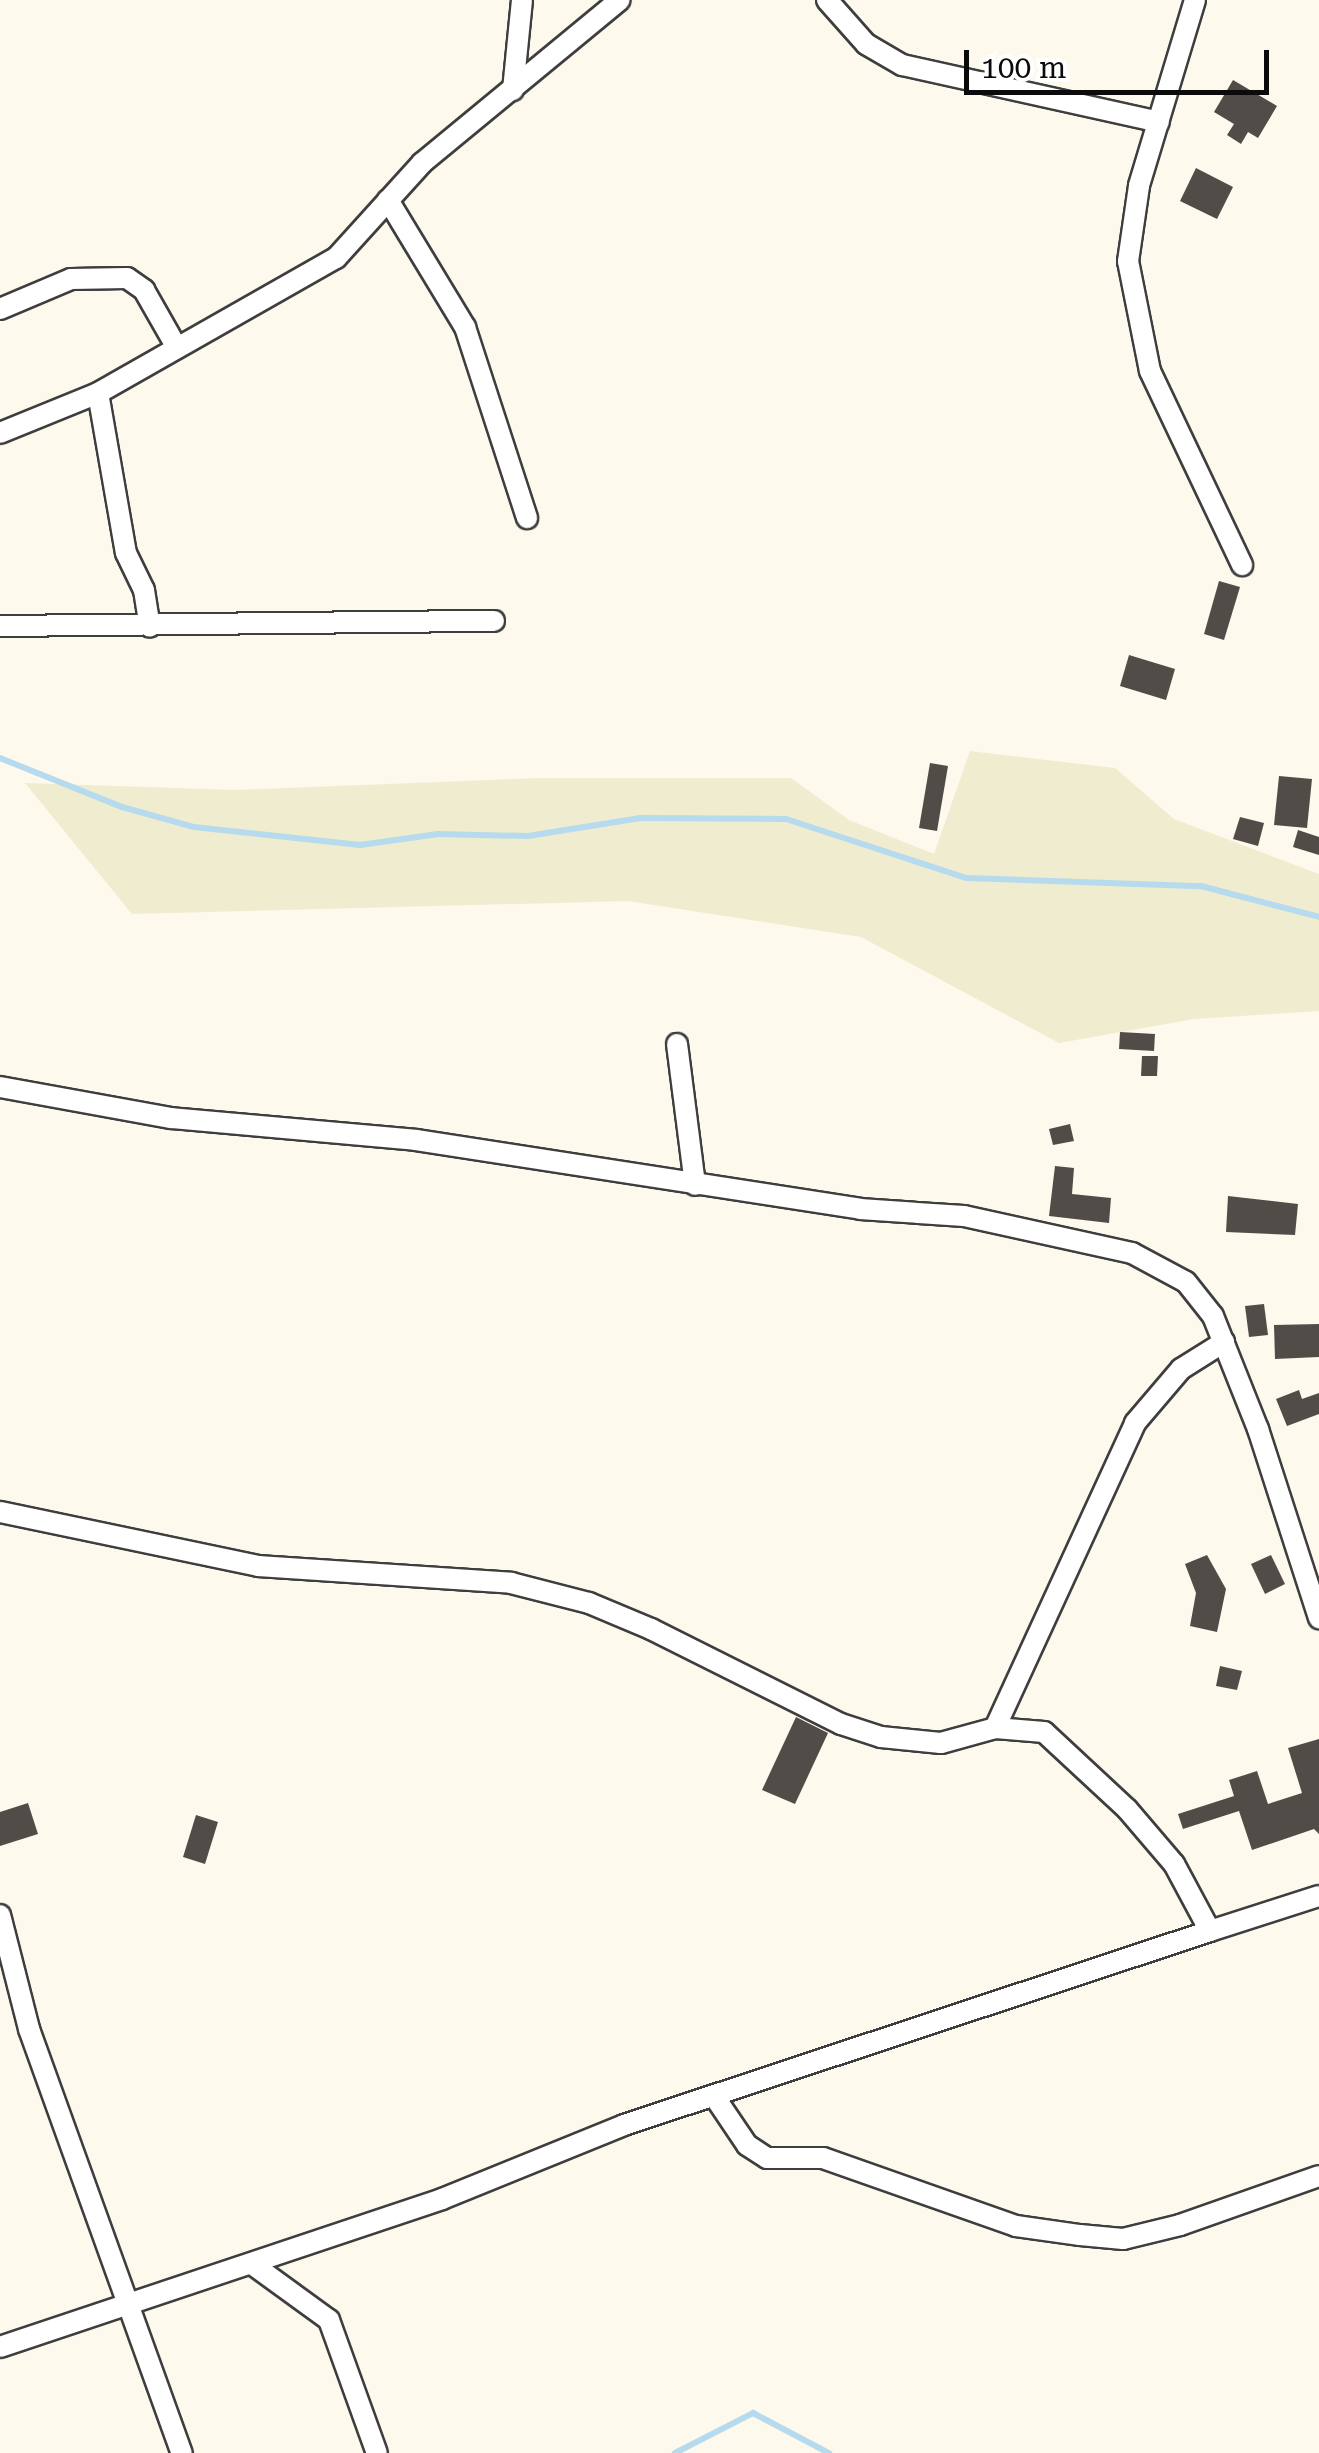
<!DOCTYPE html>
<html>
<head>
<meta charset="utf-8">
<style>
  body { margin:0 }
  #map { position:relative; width:1319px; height:2453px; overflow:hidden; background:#fdf9ec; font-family:"Roboto Serif",serif }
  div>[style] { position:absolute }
  .farmland>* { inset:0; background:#f0eccf }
  .stream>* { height:6px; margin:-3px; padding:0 3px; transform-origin:3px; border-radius:3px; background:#b6daee }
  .building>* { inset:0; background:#524c49 }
  .roads { filter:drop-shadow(2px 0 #3e3e3e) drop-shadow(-2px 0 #3e3e3e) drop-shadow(0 2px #3e3e3e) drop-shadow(0 -2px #3e3e3e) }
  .minor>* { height:20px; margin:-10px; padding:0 10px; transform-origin:10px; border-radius:10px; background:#fff }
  span { translate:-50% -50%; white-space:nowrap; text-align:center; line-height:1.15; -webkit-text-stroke:10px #fff; paint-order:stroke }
  .scale { position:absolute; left:964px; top:50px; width:305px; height:45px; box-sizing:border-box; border:5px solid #0b0b0b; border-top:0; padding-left:12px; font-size:30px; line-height:35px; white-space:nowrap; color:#0b0b0b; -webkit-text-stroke:8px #fff; paint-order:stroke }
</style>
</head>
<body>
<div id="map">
  <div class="farmland">
    <i style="clip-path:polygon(970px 751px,1115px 768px,1174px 819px,1319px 874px,1319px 1011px,1194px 1019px,1059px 1043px,861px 937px,628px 901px,132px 914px,25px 783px,235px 790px,540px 778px,791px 778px,849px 820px,934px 854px)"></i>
  </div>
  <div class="stream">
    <i style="left:0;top:758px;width:131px;rotate:21.9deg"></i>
    <i style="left:122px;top:807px;width:75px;rotate:15.5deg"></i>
    <i style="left:194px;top:827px;width:167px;rotate:6.2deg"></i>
    <i style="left:360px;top:845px;width:79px;rotate:-8deg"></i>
    <i style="left:438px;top:834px;width:90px;rotate:1.3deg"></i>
    <i style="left:528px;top:836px;width:114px;rotate:-9.1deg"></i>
    <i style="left:641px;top:818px;width:145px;rotate:0.4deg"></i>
    <i style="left:786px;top:819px;width:190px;rotate:18.1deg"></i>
    <i style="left:967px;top:878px;width:234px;rotate:2deg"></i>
    <i style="left:1201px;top:886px;width:122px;rotate:14.7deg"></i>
    <i style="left:675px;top:2453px;width:88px;rotate:-27.1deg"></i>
    <i style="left:753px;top:2413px;width:86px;rotate:27.8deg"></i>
  </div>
  <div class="building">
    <i style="clip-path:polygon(1233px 80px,1277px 106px,1258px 138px,1248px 132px,1241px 144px,1227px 135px,1234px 124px,1214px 112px)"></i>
    <i style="clip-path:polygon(1196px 168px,1233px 187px,1217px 219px,1180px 201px)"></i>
    <i style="clip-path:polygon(1219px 581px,1240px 587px,1224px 640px,1204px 634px)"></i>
    <i style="clip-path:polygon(1129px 655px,1175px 669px,1166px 700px,1120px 686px)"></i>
    <i style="clip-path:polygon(930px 763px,948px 766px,937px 831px,919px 828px)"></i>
    <i style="clip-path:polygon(1279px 776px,1312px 779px,1307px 828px,1274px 825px)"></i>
    <i style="clip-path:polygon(1240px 817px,1264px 823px,1258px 846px,1233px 839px)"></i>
    <i style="clip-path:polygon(1298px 830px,1319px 837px,1319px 855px,1293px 847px)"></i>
    <i style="clip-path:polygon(1120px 1032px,1155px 1034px,1154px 1051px,1119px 1049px)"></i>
    <i style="clip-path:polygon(1142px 1056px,1158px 1056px,1157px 1076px,1141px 1076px)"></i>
    <i style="clip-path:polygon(1070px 1124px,1074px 1141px,1053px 1145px,1049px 1129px)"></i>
    <i style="clip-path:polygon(1055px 1166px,1074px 1168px,1072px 1194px,1111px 1198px,1109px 1223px,1049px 1216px)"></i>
    <i style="clip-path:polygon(1228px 1196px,1298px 1204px,1295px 1235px,1226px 1232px)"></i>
    <i style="clip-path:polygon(1264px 1304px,1268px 1335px,1249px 1337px,1245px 1306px)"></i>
    <i style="clip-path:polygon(1319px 1324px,1319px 1357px,1275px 1359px,1274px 1325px)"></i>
    <i style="clip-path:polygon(1299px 1390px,1302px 1399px,1319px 1393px,1319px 1414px,1287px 1426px,1276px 1399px)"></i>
    <i style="clip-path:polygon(1207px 1555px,1226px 1589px,1217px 1632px,1190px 1626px,1196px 1593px,1185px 1564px)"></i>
    <i style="clip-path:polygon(1271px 1555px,1285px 1584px,1265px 1594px,1251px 1564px)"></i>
    <i style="clip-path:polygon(1220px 1666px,1242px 1671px,1237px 1690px,1216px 1686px)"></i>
    <i style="clip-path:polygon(796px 1717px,828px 1733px,795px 1804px,762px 1790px)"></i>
    <i style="clip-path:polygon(1319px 1739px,1319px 1834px,1314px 1829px,1252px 1850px,1239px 1811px,1183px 1829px,1178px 1814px,1234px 1796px,1229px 1780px,1257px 1771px,1268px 1804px,1302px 1793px,1288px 1748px)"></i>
    <i style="clip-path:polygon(28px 1803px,38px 1834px,0 1846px,0 1812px)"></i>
    <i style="clip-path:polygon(196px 1815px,218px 1822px,205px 1864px,183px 1857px)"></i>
  </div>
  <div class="roads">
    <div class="minor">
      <i style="left:827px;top:0;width:59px;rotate:48.4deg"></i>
      <i style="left:866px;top:44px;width:42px;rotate:30.3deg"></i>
      <i style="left:902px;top:65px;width:263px;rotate:12.5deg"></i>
      <i style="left:1195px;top:0;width:194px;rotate:106.8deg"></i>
      <i style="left:1139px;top:186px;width:76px;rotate:98.3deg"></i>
      <i style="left:1128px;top:261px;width:112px;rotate:78.7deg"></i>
      <i style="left:1150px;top:371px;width:215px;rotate:64.6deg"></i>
      <i style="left:513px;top:90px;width:90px;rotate:-84.3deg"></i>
      <i style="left:388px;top:200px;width:149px;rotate:58.8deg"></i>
      <i style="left:465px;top:327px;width:201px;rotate:72deg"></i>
      <i style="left:0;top:309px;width:77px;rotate:-22.9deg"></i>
      <i style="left:71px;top:279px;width:56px;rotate:-1deg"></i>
      <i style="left:127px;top:278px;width:21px;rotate:35deg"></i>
      <i style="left:144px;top:290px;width:64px;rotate:60.3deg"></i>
      <i style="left:98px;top:393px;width:162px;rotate:80.1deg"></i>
      <i style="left:126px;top:553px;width:41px;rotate:64.1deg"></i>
      <i style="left:144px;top:590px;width:37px;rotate:81deg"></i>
      <i style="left:0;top:433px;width:106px;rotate:-22.2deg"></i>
      <i style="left:98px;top:393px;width:274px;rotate:-29.6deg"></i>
      <i style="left:336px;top:258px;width:128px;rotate:-47.8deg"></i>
      <i style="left:422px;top:163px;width:256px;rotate:-39.5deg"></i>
      <i style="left:0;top:626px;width:494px;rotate:-0.6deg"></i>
      <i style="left:677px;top:1044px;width:142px;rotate:82.7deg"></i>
      <i style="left:0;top:1087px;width:174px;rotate:10.3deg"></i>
      <i style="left:171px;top:1118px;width:246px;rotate:5.1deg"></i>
      <i style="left:416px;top:1140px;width:449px;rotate:8.8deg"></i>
      <i style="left:860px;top:1209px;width:104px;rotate:3.9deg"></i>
      <i style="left:964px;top:1216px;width:172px;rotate:12.4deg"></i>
      <i style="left:1132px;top:1253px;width:61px;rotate:28.2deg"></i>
      <i style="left:1186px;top:1282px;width:43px;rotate:51.5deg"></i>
      <i style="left:1213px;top:1316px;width:122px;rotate:68.3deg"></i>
      <i style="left:1258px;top:1429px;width:199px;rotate:72.1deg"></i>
      <i style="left:0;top:1512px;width:264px;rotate:11.8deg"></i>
      <i style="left:258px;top:1566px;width:254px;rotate:3.8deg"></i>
      <i style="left:511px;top:1583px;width:81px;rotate:14.4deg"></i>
      <i style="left:589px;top:1603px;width:67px;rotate:22.8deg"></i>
      <i style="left:651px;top:1629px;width:212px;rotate:26.6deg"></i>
      <i style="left:841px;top:1724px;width:42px;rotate:18deg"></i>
      <i style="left:881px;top:1737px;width:60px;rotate:5.7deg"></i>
      <i style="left:941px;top:1743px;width:56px;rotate:-15.5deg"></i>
      <i style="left:995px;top:1728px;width:336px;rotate:-65.3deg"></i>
      <i style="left:1135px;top:1423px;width:71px;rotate:-49.6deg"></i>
      <i style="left:1181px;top:1369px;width:51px;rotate:-32.1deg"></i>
      <i style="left:0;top:1915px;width:118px;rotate:75.7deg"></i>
      <i style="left:29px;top:2029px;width:451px;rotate:70.2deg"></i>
      <i style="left:1210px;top:1931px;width:114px;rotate:-17.8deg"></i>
      <i style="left:714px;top:2096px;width:59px;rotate:56deg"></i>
      <i style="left:747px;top:2145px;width:24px;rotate:33deg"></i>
      <i style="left:767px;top:2158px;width:56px"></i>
      <i style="left:823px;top:2158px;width:205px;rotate:19.4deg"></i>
      <i style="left:1016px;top:2226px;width:65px;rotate:8deg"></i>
      <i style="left:1080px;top:2235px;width:43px;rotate:5.3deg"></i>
      <i style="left:1123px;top:2239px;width:59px;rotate:-13.8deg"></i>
      <i style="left:1180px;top:2225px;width:147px;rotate:-19.4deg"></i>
      <i style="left:252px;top:2264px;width:95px;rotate:36deg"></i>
      <i style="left:329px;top:2320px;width:141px;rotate:70.2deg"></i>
      <i style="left:0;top:2347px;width:466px;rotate:-18.5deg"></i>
      <i style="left:442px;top:2199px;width:196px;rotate:-22.1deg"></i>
      <i style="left:624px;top:2125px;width:617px;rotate:-18.32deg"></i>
      <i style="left:1210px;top:1931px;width:76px;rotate:-118.2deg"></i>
      <i style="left:1174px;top:1864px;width:72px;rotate:-130.5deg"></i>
      <i style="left:1127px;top:1809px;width:113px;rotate:-137.1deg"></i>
      <i style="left:1044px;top:1732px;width:49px;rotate:-175.3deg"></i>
    </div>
  </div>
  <div class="scale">100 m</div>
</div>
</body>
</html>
